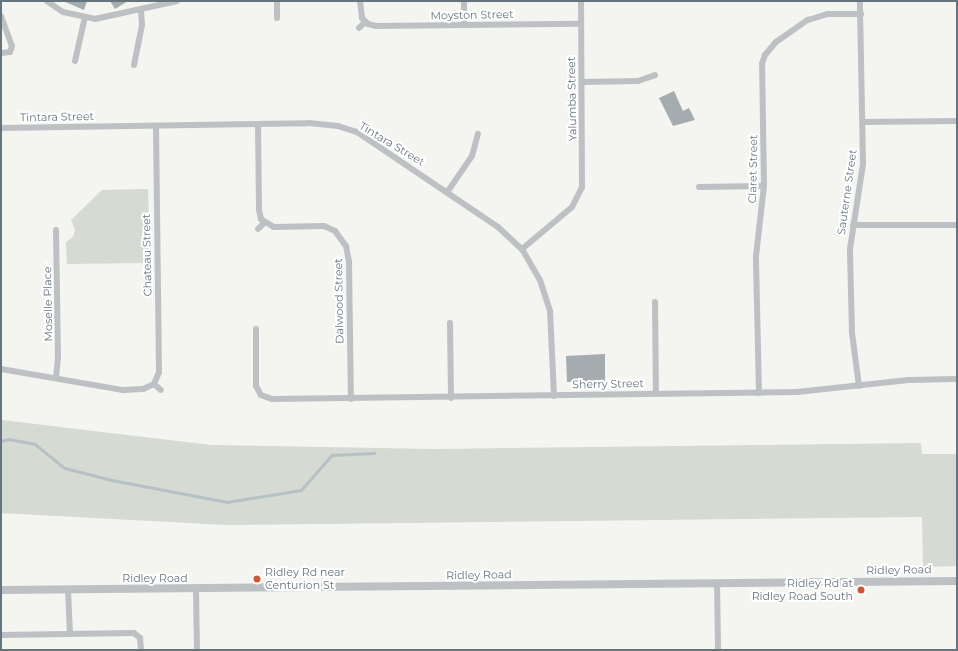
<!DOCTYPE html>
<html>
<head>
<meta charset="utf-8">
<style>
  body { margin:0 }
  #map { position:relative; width:958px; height:651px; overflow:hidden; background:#f4f4f1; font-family:Montserrat,sans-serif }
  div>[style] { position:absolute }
  .green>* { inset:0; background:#d5dad2 }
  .stream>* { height:2.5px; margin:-1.25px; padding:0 1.25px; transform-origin:1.25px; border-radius:1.25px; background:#b7c0c4 }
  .building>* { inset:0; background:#a5acb0 }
  .minor>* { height:6px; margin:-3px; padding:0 3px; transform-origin:3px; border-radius:3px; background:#bdc1c4 }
  .tertiary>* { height:8px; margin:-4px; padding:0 4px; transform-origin:4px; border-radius:4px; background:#bdc1c4 }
  .dots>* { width:11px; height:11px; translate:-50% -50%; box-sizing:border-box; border:2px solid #fff; border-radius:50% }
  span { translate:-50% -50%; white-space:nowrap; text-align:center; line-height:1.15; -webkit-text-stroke:4px #fff; paint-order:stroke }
  .street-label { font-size:11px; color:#66747e }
  .poi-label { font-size:11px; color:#66747e }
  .left { translate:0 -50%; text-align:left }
  .right { translate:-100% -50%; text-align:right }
  .frame { position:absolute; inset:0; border:2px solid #66747e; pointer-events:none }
</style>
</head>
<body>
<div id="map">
  <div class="green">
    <i style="clip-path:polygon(148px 189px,150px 263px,67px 264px,66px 242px,73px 237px,75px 230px,71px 220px,102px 190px)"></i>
    <i style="clip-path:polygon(1px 402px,2px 420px,211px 445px,435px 449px,921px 443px,922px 454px,957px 454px,957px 566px,923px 567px,922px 517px,226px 525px,1px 513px)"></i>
  </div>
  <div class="stream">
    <i style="left:1px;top:441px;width:8px;rotate:-14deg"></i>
    <i style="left:9px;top:439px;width:26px;rotate:11deg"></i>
    <i style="left:35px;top:444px;width:38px;rotate:39deg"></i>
    <i style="left:65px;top:468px;width:49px;rotate:14.3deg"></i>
    <i style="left:112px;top:480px;width:117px;rotate:10.8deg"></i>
    <i style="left:227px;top:502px;width:75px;rotate:-9.2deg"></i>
    <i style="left:301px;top:490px;width:47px;rotate:-48.5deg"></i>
    <i style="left:332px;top:455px;width:42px;rotate:-2.7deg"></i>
  </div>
  <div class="building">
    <i style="clip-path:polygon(63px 1px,87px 1px,84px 10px)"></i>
    <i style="clip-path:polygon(110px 1px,128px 1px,115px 9px)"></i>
    <i style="clip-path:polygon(674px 91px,683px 111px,689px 108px,695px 120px,673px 126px,659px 98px)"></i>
    <i style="clip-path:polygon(605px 354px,605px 381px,567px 382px,566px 356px)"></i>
  </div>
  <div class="minor">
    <i style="left:47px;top:1px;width:19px;rotate:35deg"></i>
    <i style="left:63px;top:12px;width:33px;rotate:12deg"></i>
    <i style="left:95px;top:19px;width:84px;rotate:-12.4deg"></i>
    <i style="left:360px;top:1px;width:17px;rotate:83deg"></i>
    <i style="left:362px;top:18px;width:8px;rotate:45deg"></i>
    <i style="left:368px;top:24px;width:8px;rotate:14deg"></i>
    <i style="left:376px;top:26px;width:205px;rotate:-0.6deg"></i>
    <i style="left:464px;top:1px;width:24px;rotate:90deg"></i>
    <i style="left:1px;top:16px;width:32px;rotate:70deg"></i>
    <i style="left:12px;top:46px;width:6px;rotate:108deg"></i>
    <i style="left:10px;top:52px;width:9px;rotate:174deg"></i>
    <i style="left:277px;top:18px;width:17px;rotate:-90deg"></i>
    <i style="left:359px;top:28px;width:8px;rotate:-45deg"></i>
    <i style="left:75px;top:61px;width:45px;rotate:-77.2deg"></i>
    <i style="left:134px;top:65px;width:41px;rotate:-78.7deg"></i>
    <i style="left:142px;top:25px;width:15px;rotate:-94deg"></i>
    <i style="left:582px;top:82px;width:56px;rotate:-1deg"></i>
    <i style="left:638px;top:81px;width:18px;rotate:-19deg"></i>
    <i style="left:863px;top:122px;width:94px;rotate:-0.6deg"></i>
    <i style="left:258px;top:124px;width:86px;rotate:89.3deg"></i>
    <i style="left:259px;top:210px;width:9px;rotate:77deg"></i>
    <i style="left:261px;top:219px;width:15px;rotate:32deg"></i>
    <i style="left:274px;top:227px;width:50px;rotate:-1.1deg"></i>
    <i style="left:324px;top:226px;width:12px;rotate:24deg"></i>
    <i style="left:335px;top:231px;width:19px;rotate:54deg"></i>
    <i style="left:346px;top:246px;width:16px;rotate:79deg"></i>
    <i style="left:349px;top:262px;width:137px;rotate:89.2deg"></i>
    <i style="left:1px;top:128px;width:308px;rotate:-0.9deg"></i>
    <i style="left:309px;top:123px;width:29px;rotate:6deg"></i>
    <i style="left:338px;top:126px;width:20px;rotate:18deg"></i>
    <i style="left:357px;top:132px;width:170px;rotate:34deg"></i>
    <i style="left:498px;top:227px;width:33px;rotate:43deg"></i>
    <i style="left:522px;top:249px;width:36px;rotate:60deg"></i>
    <i style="left:540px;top:280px;width:33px;rotate:72deg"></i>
    <i style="left:550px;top:311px;width:85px;rotate:87.3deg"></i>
    <i style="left:699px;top:187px;width:65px;rotate:-0.9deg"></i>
    <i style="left:448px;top:191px;width:42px;rotate:-55.6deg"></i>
    <i style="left:472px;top:156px;width:23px;rotate:-75deg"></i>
    <i style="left:853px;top:225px;width:104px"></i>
    <i style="left:258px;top:229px;width:8px;rotate:-45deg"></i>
    <i style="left:522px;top:249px;width:65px;rotate:-40deg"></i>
    <i style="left:572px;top:207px;width:22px;rotate:-63deg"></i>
    <i style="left:582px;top:187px;width:186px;rotate:-90.3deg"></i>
    <i style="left:655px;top:302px;width:91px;rotate:89.4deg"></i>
    <i style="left:450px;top:323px;width:75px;rotate:89.2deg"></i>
    <i style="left:256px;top:329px;width:57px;rotate:90deg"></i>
    <i style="left:256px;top:386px;width:10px;rotate:61deg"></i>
    <i style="left:261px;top:395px;width:12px;rotate:20deg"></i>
    <i style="left:272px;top:399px;width:525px;rotate:-0.76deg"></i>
    <i style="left:797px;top:392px;width:112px;rotate:-6.2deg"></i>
    <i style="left:908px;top:380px;width:49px;rotate:-1.2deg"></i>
    <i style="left:1px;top:369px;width:124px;rotate:9.8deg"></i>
    <i style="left:123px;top:390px;width:20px;rotate:-3deg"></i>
    <i style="left:143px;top:389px;width:12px;rotate:-24deg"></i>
    <i style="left:154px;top:384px;width:13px;rotate:-67deg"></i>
    <i style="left:159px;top:372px;width:246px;rotate:-90.7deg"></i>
    <i style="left:56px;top:377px;width:19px;rotate:-84deg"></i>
    <i style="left:58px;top:358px;width:128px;rotate:-90.9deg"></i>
    <i style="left:154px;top:384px;width:9px;rotate:41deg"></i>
    <i style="left:859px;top:386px;width:53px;rotate:-97.5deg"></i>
    <i style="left:852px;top:333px;width:84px;rotate:-91.4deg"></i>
    <i style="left:850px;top:249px;width:86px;rotate:-81.3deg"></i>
    <i style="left:863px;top:164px;width:163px;rotate:-91.1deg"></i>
    <i style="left:759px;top:393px;width:137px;rotate:-91.3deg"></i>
    <i style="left:756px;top:256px;width:70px;rotate:-83.5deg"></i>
    <i style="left:764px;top:186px;width:122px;rotate:-90.9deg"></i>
    <i style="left:762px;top:64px;width:9px;rotate:-72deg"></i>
    <i style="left:765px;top:55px;width:17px;rotate:-50deg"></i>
    <i style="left:776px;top:42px;width:39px;rotate:-35deg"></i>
    <i style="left:808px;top:20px;width:21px;rotate:-17deg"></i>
    <i style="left:828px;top:14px;width:33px"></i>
    <i style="left:717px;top:583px;width:67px;rotate:89.1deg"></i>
    <i style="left:68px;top:589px;width:45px;rotate:87.5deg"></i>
    <i style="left:196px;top:589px;width:61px;rotate:89.1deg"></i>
    <i style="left:1px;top:635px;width:133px;rotate:-0.9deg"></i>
    <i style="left:134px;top:633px;width:8px;rotate:40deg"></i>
    <i style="left:140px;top:638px;width:12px;rotate:85deg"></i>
  </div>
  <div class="tertiary">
    <i style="left:1px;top:590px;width:956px;rotate:-0.54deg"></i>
  </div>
  <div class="dots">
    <i style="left:257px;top:579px;background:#cd5837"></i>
    <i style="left:861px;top:590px;background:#cd5837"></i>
  </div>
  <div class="street-label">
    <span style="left:472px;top:15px;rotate:-1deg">Moyston Street</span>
    <span style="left:572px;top:99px;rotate:-91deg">Yalumba Street</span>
    <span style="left:57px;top:117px;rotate:-1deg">Tintara Street</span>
    <span style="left:392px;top:144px;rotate:31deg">Tintara Street</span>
    <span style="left:753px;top:169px;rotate:-89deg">Claret Street</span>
    <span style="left:847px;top:192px;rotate:-82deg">Sauterne Street</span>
    <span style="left:147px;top:255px;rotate:-91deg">Chateau Street</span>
    <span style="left:339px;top:301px;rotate:-91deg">Dalwood Street</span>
    <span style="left:48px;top:304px;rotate:-91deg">Moselle Place</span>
    <span style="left:608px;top:384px;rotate:-1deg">Sherry Street</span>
    <span style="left:899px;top:570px;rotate:-1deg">Ridley Road</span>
    <span style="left:479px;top:575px;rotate:-1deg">Ridley Road</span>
    <span style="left:155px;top:578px">Ridley Road</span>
  </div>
  <div class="poi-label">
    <span class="left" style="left:265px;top:579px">Ridley Rd near<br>Centurion St</span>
    <span class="right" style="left:853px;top:590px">Ridley Rd at<br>Ridley Road South</span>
  </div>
  <div class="frame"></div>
</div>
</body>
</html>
